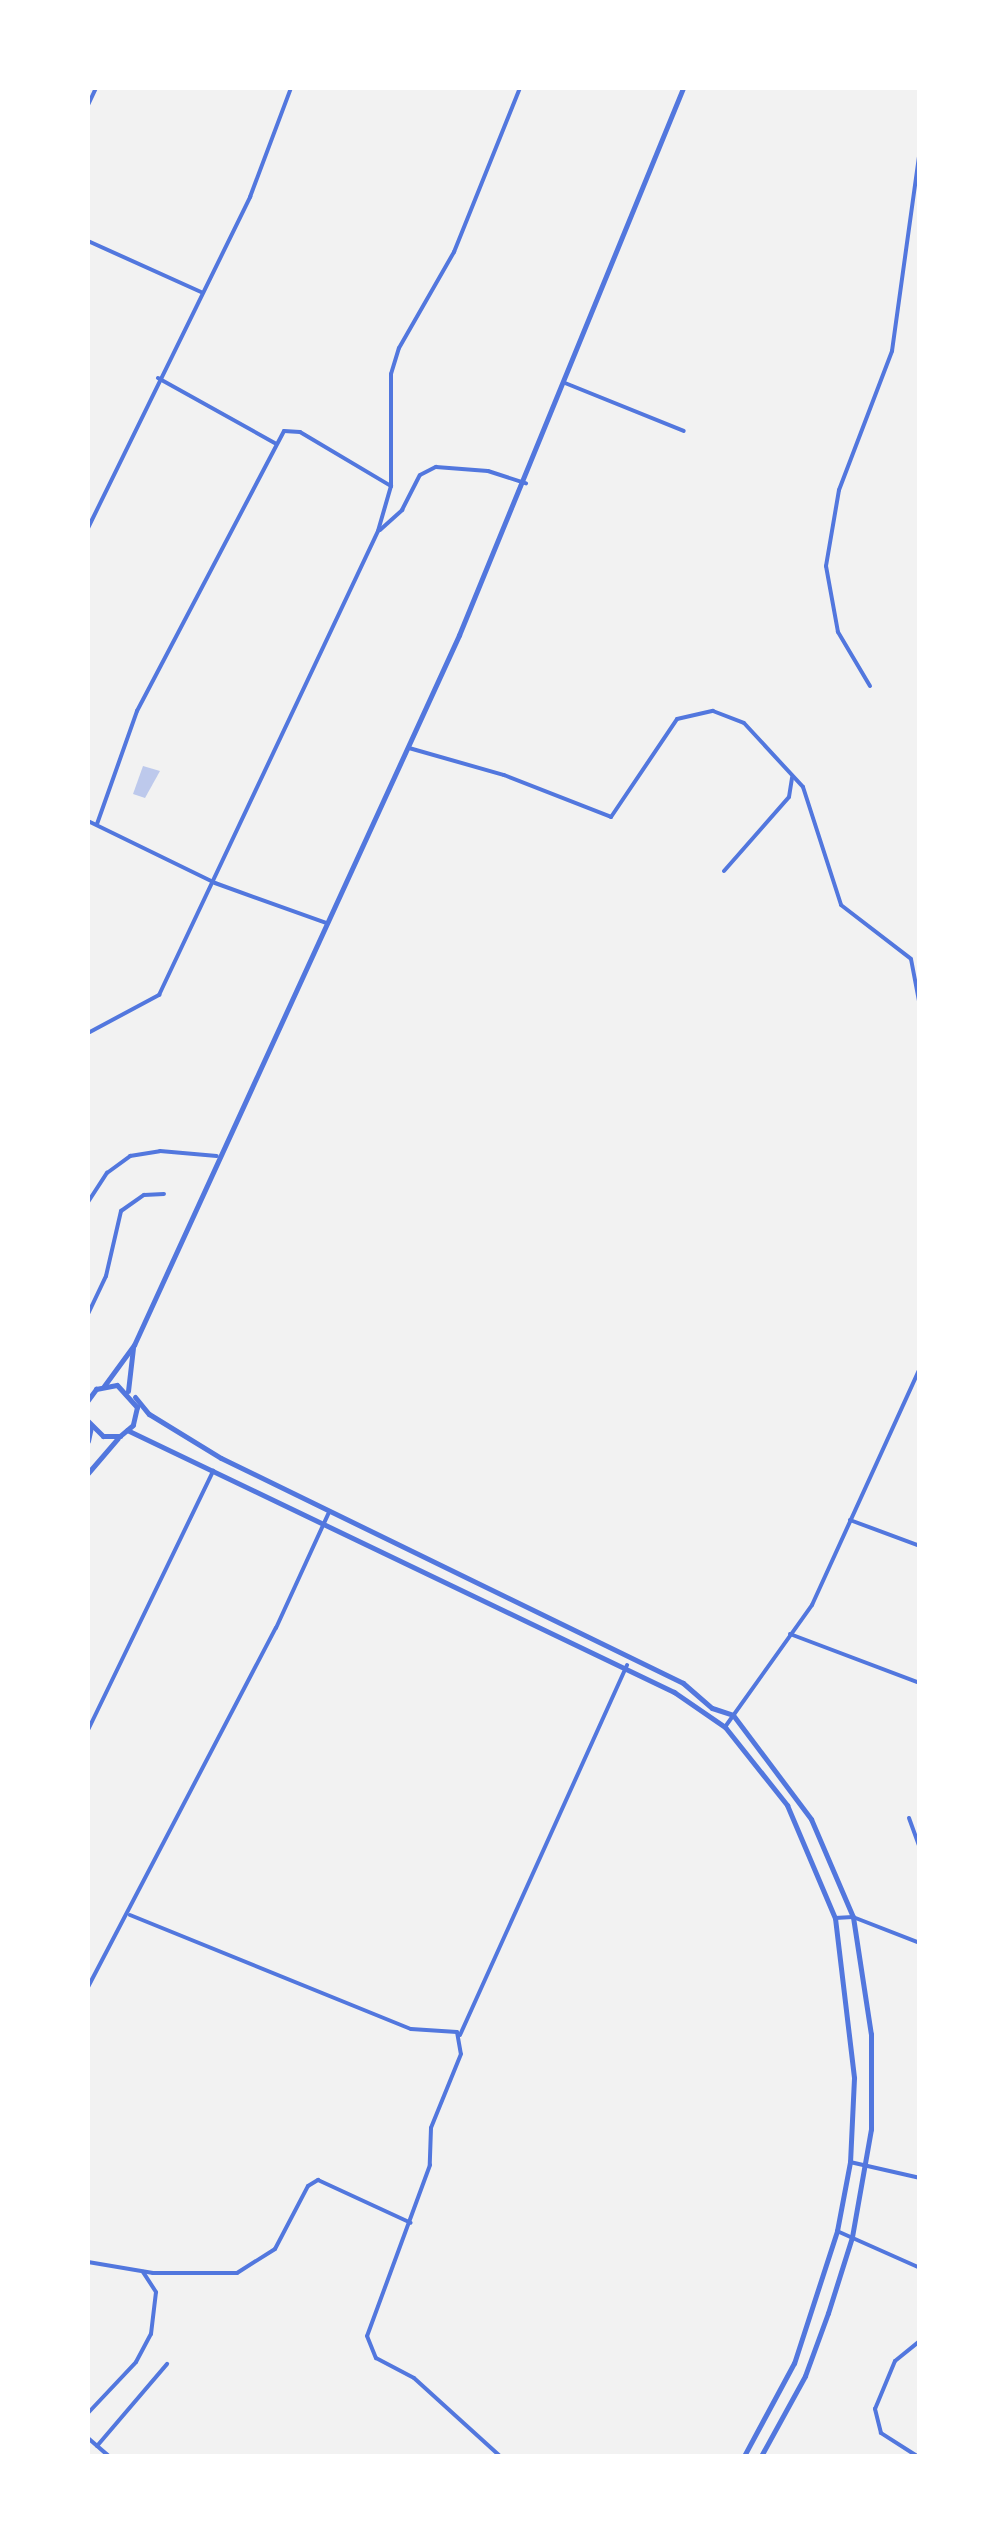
<!DOCTYPE html>
<html>
<head>
<meta charset="utf-8">
<style>
  body { margin:0 }
  #map { position:relative; width:1007px; height:2544px; overflow:hidden; background:#f2f2f2; font-family:"Exo 2",sans-serif }
  div>[style] { position:absolute }
  .building>* { inset:0; background:#bdc9ec }
  .minor>* { height:4px; margin:-2px; padding:0 2px; transform-origin:2px; border-radius:2px; background:#5277de }
  .tertiary>* { height:5px; margin:-2.5px; padding:0 2.5px; transform-origin:2.5px; border-radius:2.5px; background:#5277de }
  span { translate:-50% -50%; white-space:nowrap; text-align:center; line-height:1.15; -webkit-text-stroke:9px #fff; paint-order:stroke }
  .frame { position:absolute; inset:0; border:90px solid #fff; pointer-events:none }
</style>
</head>
<body>
<div id="map">
  <div class="building">
    <i style="clip-path:polygon(143px 766px,160px 771px,145px 798px,133px 794px)"></i>
  </div>
  <div class="minor">
    <i style="left:88px;top:105px;width:19px;rotate:-65deg"></i>
    <i style="left:88px;top:241px;width:124px;rotate:24.3deg"></i>
    <i style="left:158px;top:378px;width:134px;rotate:29.1deg"></i>
    <i style="left:565px;top:383px;width:128px;rotate:22deg"></i>
    <i style="left:88px;top:528px;width:369px;rotate:-63.9deg"></i>
    <i style="left:250px;top:197px;width:116px;rotate:-69.4deg"></i>
    <i style="left:380px;top:530px;width:30px;rotate:-42deg"></i>
    <i style="left:402px;top:510px;width:39px;rotate:-63deg"></i>
    <i style="left:420px;top:475px;width:18px;rotate:-27deg"></i>
    <i style="left:436px;top:467px;width:52px;rotate:4.4deg"></i>
    <i style="left:488px;top:471px;width:40px;rotate:18deg"></i>
    <i style="left:870px;top:686px;width:63px;rotate:-120.7deg"></i>
    <i style="left:838px;top:632px;width:67px;rotate:-100.3deg"></i>
    <i style="left:826px;top:566px;width:77px;rotate:-80.3deg"></i>
    <i style="left:839px;top:490px;width:149px;rotate:-69.1deg"></i>
    <i style="left:892px;top:351px;width:204px;rotate:-82.1deg"></i>
    <i style="left:409px;top:748px;width:99px;rotate:15.9deg"></i>
    <i style="left:504px;top:775px;width:115px;rotate:21.4deg"></i>
    <i style="left:611px;top:817px;width:118px;rotate:-56deg"></i>
    <i style="left:677px;top:719px;width:37px;rotate:-13deg"></i>
    <i style="left:713px;top:711px;width:33px;rotate:21deg"></i>
    <i style="left:744px;top:723px;width:87px;rotate:47.3deg"></i>
    <i style="left:803px;top:787px;width:124px;rotate:72.1deg"></i>
    <i style="left:841px;top:905px;width:88px;rotate:37.6deg"></i>
    <i style="left:911px;top:959px;width:48px;rotate:79.2deg"></i>
    <i style="left:88px;top:821px;width:141px;rotate:26deg"></i>
    <i style="left:215px;top:883px;width:118px;rotate:19.8deg"></i>
    <i style="left:97px;top:824px;width:120px;rotate:-70.5deg"></i>
    <i style="left:137px;top:711px;width:316px;rotate:-62.3deg"></i>
    <i style="left:284px;top:431px;width:16px;rotate:4deg"></i>
    <i style="left:300px;top:432px;width:106px;rotate:30.7deg"></i>
    <i style="left:724px;top:871px;width:98px;rotate:-48.7deg"></i>
    <i style="left:789px;top:797px;width:20px;rotate:-81deg"></i>
    <i style="left:88px;top:1033px;width:81px;rotate:-28.2deg"></i>
    <i style="left:159px;top:995px;width:513px;rotate:-64.73deg"></i>
    <i style="left:378px;top:531px;width:47px;rotate:-73.9deg"></i>
    <i style="left:391px;top:486px;width:112px;rotate:-90deg"></i>
    <i style="left:391px;top:374px;width:27px;rotate:-73deg"></i>
    <i style="left:399px;top:348px;width:111px;rotate:-60.2deg"></i>
    <i style="left:454px;top:252px;width:177px;rotate:-68.1deg"></i>
    <i style="left:88px;top:1202px;width:35px;rotate:-57deg"></i>
    <i style="left:107px;top:1173px;width:29px;rotate:-36deg"></i>
    <i style="left:130px;top:1156px;width:30px;rotate:-9deg"></i>
    <i style="left:160px;top:1151px;width:57px;rotate:5deg"></i>
    <i style="left:88px;top:1314px;width:42px;rotate:-64.7deg"></i>
    <i style="left:106px;top:1276px;width:67px;rotate:-77deg"></i>
    <i style="left:121px;top:1211px;width:28px;rotate:-35deg"></i>
    <i style="left:144px;top:1195px;width:20px;rotate:-3deg"></i>
    <i style="left:850px;top:1520px;width:75px;rotate:20.4deg"></i>
    <i style="left:790px;top:1634px;width:139px;rotate:20.7deg"></i>
    <i style="left:725px;top:1727px;width:150px;rotate:-54.5deg"></i>
    <i style="left:812px;top:1605px;width:260px;rotate:-65.5deg"></i>
    <i style="left:88px;top:1730px;width:288px;rotate:-64.2deg"></i>
    <i style="left:909px;top:1818px;width:32px;rotate:70deg"></i>
    <i style="left:130px;top:1915px;width:303px;rotate:22.1deg"></i>
    <i style="left:411px;top:2029px;width:46px;rotate:3.7deg"></i>
    <i style="left:457px;top:2032px;width:22px;rotate:80deg"></i>
    <i style="left:461px;top:2054px;width:80px;rotate:112.1deg"></i>
    <i style="left:431px;top:2128px;width:37px;rotate:92deg"></i>
    <i style="left:430px;top:2165px;width:182px;rotate:110.2deg"></i>
    <i style="left:367px;top:2336px;width:24px;rotate:68deg"></i>
    <i style="left:376px;top:2358px;width:43px;rotate:27.8deg"></i>
    <i style="left:414px;top:2378px;width:116px;rotate:42.2deg"></i>
    <i style="left:835px;top:1918px;width:18px;rotate:-3deg"></i>
    <i style="left:853px;top:1917px;width:72px;rotate:21.2deg"></i>
    <i style="left:88px;top:1987px;width:405px;rotate:-62.4deg"></i>
    <i style="left:276px;top:1628px;width:128px;rotate:-65.4deg"></i>
    <i style="left:460px;top:2035px;width:406px;rotate:-65.7deg"></i>
    <i style="left:850px;top:2162px;width:72px;rotate:12.9deg"></i>
    <i style="left:837px;top:2231px;width:91px;rotate:24deg"></i>
    <i style="left:88px;top:2262px;width:66px;rotate:9.6deg"></i>
    <i style="left:153px;top:2273px;width:84px"></i>
    <i style="left:237px;top:2273px;width:45px;rotate:-32.3deg"></i>
    <i style="left:275px;top:2249px;width:71px;rotate:-62.4deg"></i>
    <i style="left:308px;top:2186px;width:12px;rotate:-31deg"></i>
    <i style="left:318px;top:2180px;width:102px;rotate:24.8deg"></i>
    <i style="left:88px;top:2413px;width:70px;rotate:-46.7deg"></i>
    <i style="left:136px;top:2362px;width:32px;rotate:-62deg"></i>
    <i style="left:151px;top:2334px;width:42px;rotate:-83.2deg"></i>
    <i style="left:156px;top:2292px;width:24px;rotate:-123deg"></i>
    <i style="left:88px;top:2438px;width:28px;rotate:41deg"></i>
    <i style="left:97px;top:2446px;width:108px;rotate:-49.5deg"></i>
    <i style="left:917px;top:2456px;width:43px;rotate:-147.4deg"></i>
    <i style="left:881px;top:2433px;width:25px;rotate:-104deg"></i>
    <i style="left:875px;top:2409px;width:52px;rotate:-67.4deg"></i>
    <i style="left:895px;top:2361px;width:32px;rotate:-39deg"></i>
  </div>
  <div class="tertiary">
    <i style="left:104px;top:1386px;width:51px;rotate:-53.8deg"></i>
    <i style="left:134px;top:1345px;width:781px;rotate:-65.4deg"></i>
    <i style="left:459px;top:635px;width:591px;rotate:-67.73deg"></i>
    <i style="left:128px;top:1391px;width:43px;rotate:-83.4deg"></i>
    <i style="left:135px;top:1397px;width:22px;rotate:51deg"></i>
    <i style="left:149px;top:1414px;width:84px;rotate:31.4deg"></i>
    <i style="left:221px;top:1458px;width:514px;rotate:25.97deg"></i>
    <i style="left:683px;top:1683px;width:38px;rotate:41deg"></i>
    <i style="left:712px;top:1708px;width:22px;rotate:18deg"></i>
    <i style="left:733px;top:1715px;width:130px;rotate:53.1deg"></i>
    <i style="left:811px;top:1819px;width:107px;rotate:66.8deg"></i>
    <i style="left:853px;top:1917px;width:118px;rotate:81.3deg"></i>
    <i style="left:871px;top:2034px;width:95px;rotate:90deg"></i>
    <i style="left:871px;top:2129px;width:110px;rotate:100deg"></i>
    <i style="left:852px;top:2237px;width:80px;rotate:107.5deg"></i>
    <i style="left:828px;top:2313px;width:67px;rotate:110.1deg"></i>
    <i style="left:805px;top:2376px;width:91px;rotate:118.8deg"></i>
    <i style="left:88px;top:1400px;width:14px;rotate:-54deg"></i>
    <i style="left:96px;top:1389px;width:21px;rotate:-11deg"></i>
    <i style="left:117px;top:1385px;width:30px;rotate:48deg"></i>
    <i style="left:137px;top:1407px;width:18px;rotate:103deg"></i>
    <i style="left:133px;top:1425px;width:17px;rotate:140deg"></i>
    <i style="left:120px;top:1436px;width:17px;rotate:180deg"></i>
    <i style="left:103px;top:1436px;width:21px;rotate:-135deg"></i>
    <i style="left:127px;top:1430px;width:607px;rotate:25.59deg"></i>
    <i style="left:674px;top:1692px;width:62px;rotate:34.5deg"></i>
    <i style="left:725px;top:1727px;width:100px;rotate:51.5deg"></i>
    <i style="left:787px;top:1805px;width:123px;rotate:67deg"></i>
    <i style="left:835px;top:1918px;width:161px;rotate:83.2deg"></i>
    <i style="left:854px;top:2078px;width:84px;rotate:92.7deg"></i>
    <i style="left:850px;top:2162px;width:70px;rotate:100.7deg"></i>
    <i style="left:837px;top:2231px;width:139px;rotate:108deg"></i>
    <i style="left:794px;top:2363px;width:106px;rotate:118.3deg"></i>
    <i style="left:88px;top:1441px;width:14px;rotate:-78deg"></i>
    <i style="left:88px;top:1473px;width:46px;rotate:-49.4deg"></i>
  </div>
  <div class="frame"></div>
</div>
</body>
</html>
